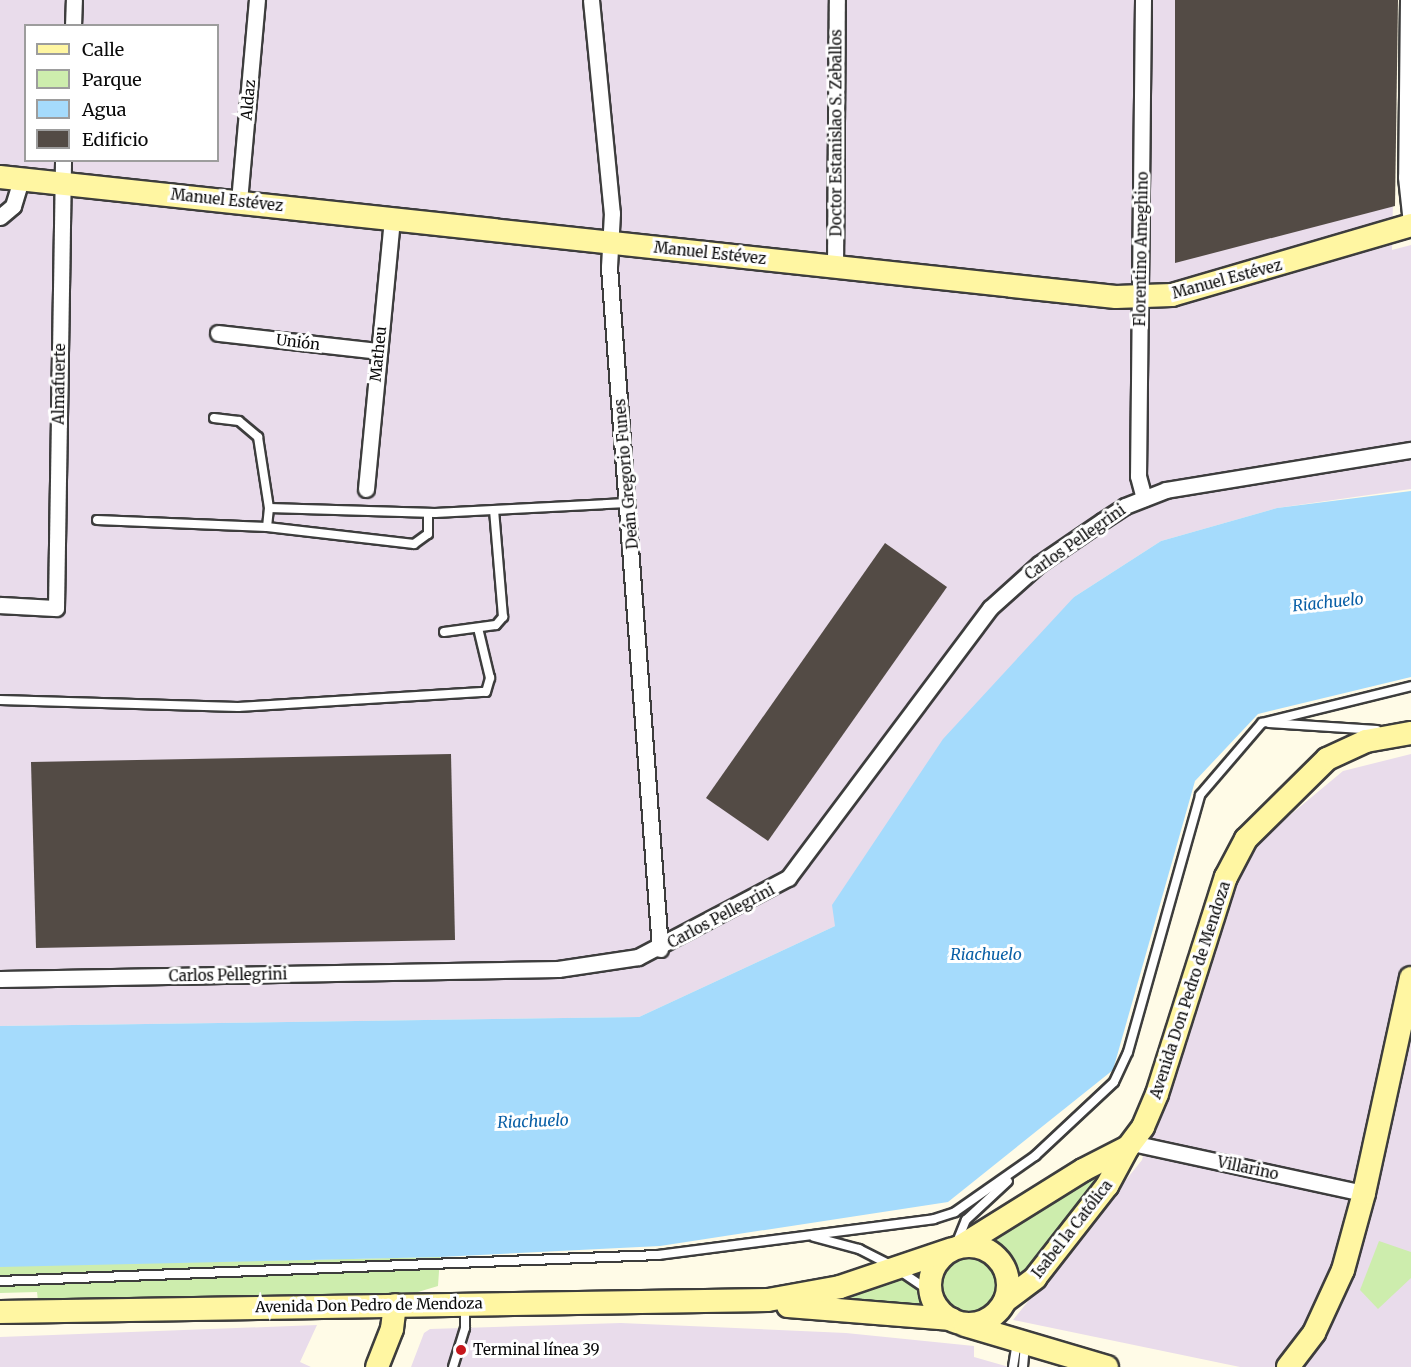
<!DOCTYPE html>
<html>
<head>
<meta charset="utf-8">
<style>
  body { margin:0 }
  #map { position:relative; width:1411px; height:1367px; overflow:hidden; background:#fffbe7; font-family:Merriweather,serif }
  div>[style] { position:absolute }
  .industrial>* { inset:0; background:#e9dceb }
  .green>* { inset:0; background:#cdedad }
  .round { border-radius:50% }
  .water>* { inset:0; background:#a5dbfc }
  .building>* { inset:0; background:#534b45 }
  .roads { filter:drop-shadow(2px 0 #3d3d3d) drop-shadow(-2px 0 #3d3d3d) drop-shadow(0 2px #3d3d3d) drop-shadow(0 -2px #3d3d3d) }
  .lane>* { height:8px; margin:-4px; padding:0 4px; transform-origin:4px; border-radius:4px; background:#fff }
  .street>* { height:15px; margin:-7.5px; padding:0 7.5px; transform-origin:7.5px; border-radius:7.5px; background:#fff }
  .secondary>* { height:22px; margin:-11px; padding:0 11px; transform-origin:11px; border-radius:11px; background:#fff6a2 }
  .secondary>.ring { margin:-11px; padding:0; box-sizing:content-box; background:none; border:22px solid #fff6a2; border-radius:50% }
  .dots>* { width:16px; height:16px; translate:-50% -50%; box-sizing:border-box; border:3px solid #fff; border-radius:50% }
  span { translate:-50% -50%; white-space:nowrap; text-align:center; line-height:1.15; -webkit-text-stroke:6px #fff; paint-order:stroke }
  .street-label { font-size:15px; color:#0a0a0a }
  .poi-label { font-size:15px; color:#0a0a0a }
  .left { translate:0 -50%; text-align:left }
  .water-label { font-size:16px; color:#095fa6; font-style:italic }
  .legend { position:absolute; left:24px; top:24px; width:195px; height:138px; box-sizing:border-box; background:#fff; border:2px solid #9d9d9d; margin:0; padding:8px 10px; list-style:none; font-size:18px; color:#0a0a0a }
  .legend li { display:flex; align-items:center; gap:12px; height:30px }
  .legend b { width:30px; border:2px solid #9d9d9d }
</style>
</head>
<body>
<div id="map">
  <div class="industrial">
    <i style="clip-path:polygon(evenodd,0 0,1397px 0,1392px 250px,1411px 245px,1411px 489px,1277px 508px,1161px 541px,1074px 597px,835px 926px,639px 1017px,0 1026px,0 0,26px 26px,218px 26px,218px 160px,26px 160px,26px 26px)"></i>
    <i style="clip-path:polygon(1411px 754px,1411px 1367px,1240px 1367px,1013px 1320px,1142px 1160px,1219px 874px,1343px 771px)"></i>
    <i style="clip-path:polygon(621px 1323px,846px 1333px,974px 1346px,974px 1357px,1009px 1367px,411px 1367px,424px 1333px,430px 1329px)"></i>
    <i style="clip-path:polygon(317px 1325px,300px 1362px,311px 1367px,0 1367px,0 1337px)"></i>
  </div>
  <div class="green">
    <i style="clip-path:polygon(1109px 1165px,1013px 1289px,1011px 1267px,998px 1250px,978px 1242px)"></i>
    <i style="clip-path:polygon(1379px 1241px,1411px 1252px,1411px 1278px,1378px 1309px,1360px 1290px)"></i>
    <i class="round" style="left:938px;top:1254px;width:62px;height:62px"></i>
    <i style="clip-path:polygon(440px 1257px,438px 1286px,408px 1295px,38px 1301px,37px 1292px,0 1293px,0 1266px)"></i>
    <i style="clip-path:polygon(931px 1265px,923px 1292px,937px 1314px,805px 1303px)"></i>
  </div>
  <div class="water">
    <i style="clip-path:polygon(1411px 491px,1411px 677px,1258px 714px,1195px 781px,1113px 1070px,948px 1202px,660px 1246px,440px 1257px,0 1267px,0 1026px,639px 1017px,835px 926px,832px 905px,943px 739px,1074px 597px,1161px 541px,1277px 508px)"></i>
  </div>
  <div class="building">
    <i style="clip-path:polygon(1175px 0,1398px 0,1395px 206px,1175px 263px)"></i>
    <i style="clip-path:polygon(885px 543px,947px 587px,768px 841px,706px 798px)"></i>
    <i style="clip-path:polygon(451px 754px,455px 940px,36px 948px,31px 762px)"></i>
  </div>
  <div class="roads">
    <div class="lane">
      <i style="left:214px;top:418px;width:25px;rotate:7deg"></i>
      <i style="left:239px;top:421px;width:25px;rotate:40deg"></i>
      <i style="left:258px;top:437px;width:72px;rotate:81.2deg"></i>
      <i style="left:269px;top:508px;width:19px;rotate:96deg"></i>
      <i style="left:269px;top:508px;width:166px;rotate:1.7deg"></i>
      <i style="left:435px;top:513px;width:192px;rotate:-3deg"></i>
      <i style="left:97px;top:520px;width:170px;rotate:2.4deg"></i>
      <i style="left:267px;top:527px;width:148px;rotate:6.6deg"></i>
      <i style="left:414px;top:544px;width:17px;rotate:-36deg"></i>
      <i style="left:428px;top:534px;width:21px;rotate:-90deg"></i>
      <i style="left:444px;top:632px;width:52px;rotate:-7.7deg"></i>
      <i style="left:496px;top:625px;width:11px;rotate:-49deg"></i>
      <i style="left:503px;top:617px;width:107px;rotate:-94.8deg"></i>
      <i style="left:0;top:700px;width:238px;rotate:1.7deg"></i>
      <i style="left:238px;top:707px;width:248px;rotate:-3.5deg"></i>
      <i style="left:486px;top:692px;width:15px;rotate:-74deg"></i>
      <i style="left:490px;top:678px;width:51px;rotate:-103.5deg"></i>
      <i style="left:1269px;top:723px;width:108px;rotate:3.7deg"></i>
      <i style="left:814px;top:1237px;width:47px;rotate:14.9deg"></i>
      <i style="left:859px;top:1249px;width:35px;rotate:27deg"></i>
      <i style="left:957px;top:1242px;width:24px;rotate:-68deg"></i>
      <i style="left:966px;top:1220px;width:57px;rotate:-42.9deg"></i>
      <i style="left:900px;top:1271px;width:36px;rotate:34deg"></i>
      <i style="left:0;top:1281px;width:659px;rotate:-2.26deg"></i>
      <i style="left:658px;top:1255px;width:278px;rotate:-7.4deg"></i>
      <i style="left:934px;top:1219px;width:22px;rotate:-18deg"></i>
      <i style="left:955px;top:1212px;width:98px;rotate:-35deg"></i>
      <i style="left:1035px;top:1156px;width:108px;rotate:-43.1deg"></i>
      <i style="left:1114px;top:1082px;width:33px;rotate:-65deg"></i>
      <i style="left:1128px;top:1052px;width:267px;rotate:-74.3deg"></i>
      <i style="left:1200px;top:795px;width:95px;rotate:-49.3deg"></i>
      <i style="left:1262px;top:723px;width:154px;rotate:-13.9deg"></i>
      <i style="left:453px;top:1367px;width:41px;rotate:-72.9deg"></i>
      <i style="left:465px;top:1328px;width:21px;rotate:-90deg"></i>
      <i style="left:1013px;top:1367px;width:25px;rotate:-81deg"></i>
      <i style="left:1023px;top:1367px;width:22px;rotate:-85deg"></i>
    </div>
    <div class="street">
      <i style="left:591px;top:0;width:214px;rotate:84.4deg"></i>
      <i style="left:612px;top:213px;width:54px;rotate:93.2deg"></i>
      <i style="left:609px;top:267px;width:684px;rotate:85.72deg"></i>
      <i style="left:1143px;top:0;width:476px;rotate:90.6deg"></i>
      <i style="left:1138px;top:476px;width:23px;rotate:75deg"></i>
      <i style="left:1408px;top:0;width:177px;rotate:90.6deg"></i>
      <i style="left:1406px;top:177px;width:46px;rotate:83.8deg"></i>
      <i style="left:73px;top:26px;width:26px;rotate:-88deg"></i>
      <i style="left:239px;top:201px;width:202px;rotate:-84.9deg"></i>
      <i style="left:0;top:217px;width:17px;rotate:-40deg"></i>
      <i style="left:13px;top:206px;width:27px;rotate:-73deg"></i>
      <i style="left:835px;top:267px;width:267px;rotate:-89.6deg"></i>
      <i style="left:218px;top:333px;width:162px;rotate:6.4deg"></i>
      <i style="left:366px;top:489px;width:270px;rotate:-84.5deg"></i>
      <i style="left:0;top:605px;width:56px;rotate:3.1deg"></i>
      <i style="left:56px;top:608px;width:448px;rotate:-89.1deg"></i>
      <i style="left:0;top:979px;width:558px;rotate:-1.03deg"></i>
      <i style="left:558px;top:969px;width:81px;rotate:-8.5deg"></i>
      <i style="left:638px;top:957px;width:170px;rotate:-27.8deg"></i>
      <i style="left:788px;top:878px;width:337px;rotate:-53.2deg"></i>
      <i style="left:990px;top:608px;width:66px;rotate:-41.9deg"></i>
      <i style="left:1039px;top:564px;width:76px;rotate:-34.3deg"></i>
      <i style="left:1102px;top:521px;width:27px;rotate:-33deg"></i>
      <i style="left:1125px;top:506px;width:44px;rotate:-21.3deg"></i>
      <i style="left:1166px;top:490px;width:248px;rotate:-9.3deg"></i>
      <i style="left:1132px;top:1143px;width:237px;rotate:12.2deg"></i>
    </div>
    <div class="secondary">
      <i style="left:0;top:177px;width:1122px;rotate:6.14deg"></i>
      <i style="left:1116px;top:297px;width:56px;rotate:-2deg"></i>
      <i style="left:1172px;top:295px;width:249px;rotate:-16.3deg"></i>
      <i class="ring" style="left:930px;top:1246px;width:56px;height:56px"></i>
      <i style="left:961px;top:1246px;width:144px;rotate:-31.9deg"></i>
      <i style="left:1083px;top:1170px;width:51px;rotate:-27.1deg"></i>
      <i style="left:1128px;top:1147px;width:25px;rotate:-53deg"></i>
      <i style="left:1143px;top:1127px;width:36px;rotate:-67deg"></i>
      <i style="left:1157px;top:1094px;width:228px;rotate:-72.4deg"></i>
      <i style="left:1226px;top:877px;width:43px;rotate:-62.2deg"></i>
      <i style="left:1246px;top:839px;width:114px;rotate:-44.6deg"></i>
      <i style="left:1327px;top:759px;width:43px;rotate:-24.8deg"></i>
      <i style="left:1366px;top:741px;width:46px;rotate:-10.1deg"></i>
      <i style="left:1005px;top:1301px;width:38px;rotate:-37deg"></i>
      <i style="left:1035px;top:1278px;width:117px;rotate:-52deg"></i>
      <i style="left:1107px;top:1186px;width:44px;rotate:-61.7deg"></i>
      <i style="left:788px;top:1306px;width:164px;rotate:4.6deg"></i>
      <i style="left:0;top:1312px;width:768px;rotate:-0.9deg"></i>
      <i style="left:768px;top:1300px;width:73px;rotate:-10.2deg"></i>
      <i style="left:840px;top:1287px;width:118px;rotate:-18.7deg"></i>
      <i style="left:965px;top:1325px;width:148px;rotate:16.5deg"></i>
      <i style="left:377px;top:1367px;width:41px;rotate:-68.5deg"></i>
      <i style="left:392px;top:1329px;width:24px;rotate:-83deg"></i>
      <i style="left:1288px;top:1367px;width:43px;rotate:-52.6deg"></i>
      <i style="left:1314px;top:1333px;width:69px;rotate:-65.3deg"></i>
      <i style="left:1343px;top:1270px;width:80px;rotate:-74.7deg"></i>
      <i style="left:1364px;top:1193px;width:220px;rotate:-77.7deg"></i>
    </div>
  </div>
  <div class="dots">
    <i style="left:461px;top:1350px;background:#c6161c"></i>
  </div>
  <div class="street-label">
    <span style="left:248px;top:100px;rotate:-85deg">Aldaz</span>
    <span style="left:836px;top:133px;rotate:-90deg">Doctor Estanislao S. Zeballos</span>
    <span style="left:227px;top:200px;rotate:6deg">Manuel Estévez</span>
    <span style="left:1141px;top:249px;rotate:-89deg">Florentino Ameghino</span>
    <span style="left:710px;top:253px;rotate:6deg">Manuel Estévez</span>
    <span style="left:1227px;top:279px;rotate:-15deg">Manuel Estévez</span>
    <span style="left:298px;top:342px;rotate:7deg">Unión</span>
    <span style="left:378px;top:354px;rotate:-84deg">Matheu</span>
    <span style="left:59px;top:384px;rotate:-89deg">Almafuerte</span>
    <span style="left:626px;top:474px;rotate:-95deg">Deán Gregorio Funes</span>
    <span style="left:1075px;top:542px;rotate:-35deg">Carlos Pellegrini</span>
    <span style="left:721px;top:916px;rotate:-28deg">Carlos Pellegrini</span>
    <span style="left:228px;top:975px;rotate:-1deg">Carlos Pellegrini</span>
    <span style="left:1190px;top:990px;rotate:-72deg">Avenida Don Pedro de Mendoza</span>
    <span style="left:1248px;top:1168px;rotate:12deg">Villarino</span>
    <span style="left:1072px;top:1229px;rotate:-52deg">Isabel la Católica</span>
    <span style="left:369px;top:1305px;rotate:-1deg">Avenida Don Pedro de Mendoza</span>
  </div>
  <div class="poi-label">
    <span class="left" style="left:473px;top:1350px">Terminal línea 39</span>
  </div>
  <div class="water-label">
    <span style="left:1328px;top:602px;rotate:-6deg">Riachuelo</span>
    <span style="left:986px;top:954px">Riachuelo</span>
    <span style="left:533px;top:1121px;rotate:-2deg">Riachuelo</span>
  </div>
  <ul class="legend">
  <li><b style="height:8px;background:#fff6a2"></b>Calle</li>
  <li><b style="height:16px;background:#cdedad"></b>Parque</li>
  <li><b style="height:16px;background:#a5dbfc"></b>Agua</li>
  <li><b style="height:16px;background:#534b45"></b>Edificio</li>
  </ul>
</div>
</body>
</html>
